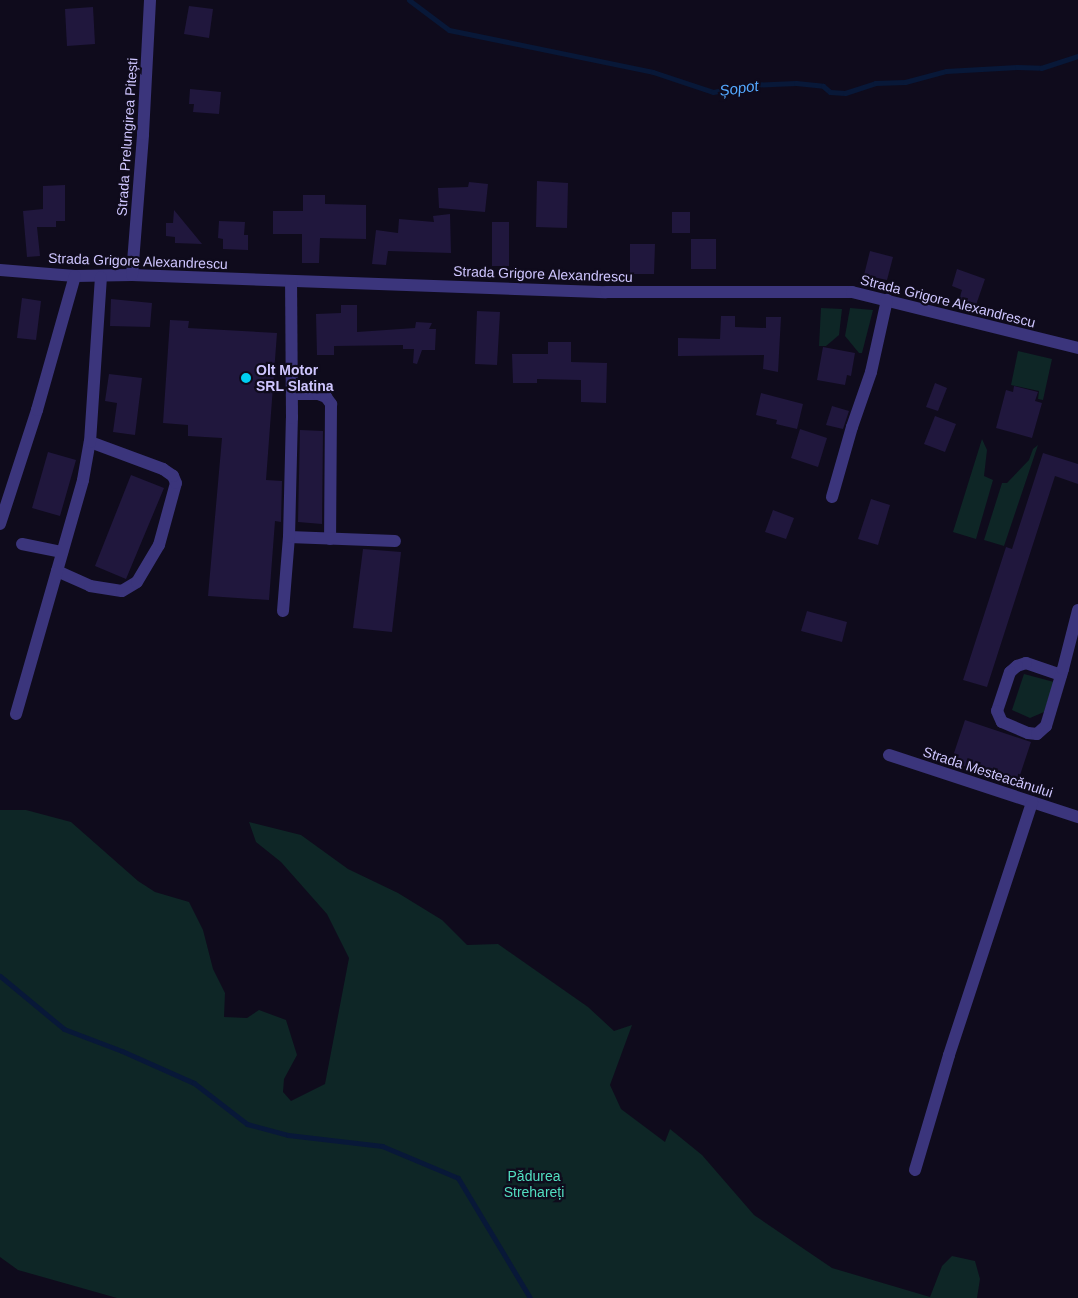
<!DOCTYPE html>
<html>
<head>
<meta charset="utf-8">
<style>
  body { margin:0 }
  #map { position:relative; width:1078px; height:1298px; overflow:hidden; background:#0f0b1c; font-family:Arial,sans-serif }
  div>[style] { position:absolute }
  .green>* { inset:0; background:#0e2626 }
  .stream>* { height:5px; margin:-2.5px; padding:0 2.5px; transform-origin:2.5px; border-radius:2.5px; background:#081838 }
  .building>* { inset:0; background:#20173d }
  .minor>* { height:12px; margin:-6px; padding:0 6px; transform-origin:6px; border-radius:6px; background:#3b357c }
  .dots>* { width:14px; height:14px; translate:-50% -50%; box-sizing:border-box; border:2px solid #0f0b1c; border-radius:50% }
  span { translate:-50% -50%; white-space:nowrap; text-align:center; line-height:1.15; -webkit-text-stroke:4.5px #0f0b1c; paint-order:stroke }
  .street-label { font-size:14px; color:#cfc6ff }
  .poi-label { font-size:14px; color:#cfc6ff; font-weight:700 }
  .left { translate:0 -50%; text-align:left }
  .park-label { font-size:14px; color:#52dfc1 }
  .water-label { font-size:15px; color:#54a9ff; font-style:italic }
</style>
</head>
<body>
<div id="map">
  <div class="green">
    <i style="clip-path:polygon(821px 308px,842px 309px,839px 335px,826px 346px,819px 346px)"></i>
    <i style="clip-path:polygon(850px 308px,873px 310px,862px 353px,859px 353px,845px 336px)"></i>
    <i style="clip-path:polygon(1018px 351px,1052px 359px,1043px 400px,1038px 399px,1039px 391px,1011px 385px)"></i>
    <i style="clip-path:polygon(982px 439px,987px 450px,984px 476px,993px 480px,976px 539px,953px 532px)"></i>
    <i style="clip-path:polygon(1038px 445px,1004px 546px,984px 540px,1002px 483px,1007px 483px,1029px 460px,1033px 449px)"></i>
    <i style="clip-path:polygon(1024px 674px,1054px 682px,1044px 712px,1030px 718px,1012px 710px)"></i>
    <i style="clip-path:polygon(0 810px,26px 810px,71px 822px,138px 881px,155px 892px,189px 902px,203px 930px,213px 969px,225px 993px,224px 1017px,247px 1018px,259px 1010px,286px 1020px,297px 1055px,284px 1079px,283px 1092px,291px 1101px,325px 1084px,349px 958px,327px 914px,281px 862px,256px 842px,249px 822px,301px 835px,348px 869px,398px 893px,442px 920px,467px 945px,498px 944px,588px 1007px,614px 1031px,632px 1025px,610px 1085px,621px 1109px,665px 1142px,670px 1129px,702px 1155px,754px 1215px,832px 1268px,930px 1297px,942px 1266px,952px 1256px,975px 1261px,980px 1279px,977px 1298px,117px 1298px,18px 1270px,0 1257px)"></i>
  </div>
  <div class="stream">
    <i style="left:409px;top:0;width:50px;rotate:36.9deg"></i>
    <i style="left:449px;top:30px;width:208px;rotate:11.6deg"></i>
    <i style="left:653px;top:72px;width:63px;rotate:18.4deg"></i>
    <i style="left:713px;top:92px;width:36px;rotate:-11deg"></i>
    <i style="left:748px;top:85px;width:48px;rotate:-2.4deg"></i>
    <i style="left:796px;top:83px;width:27px;rotate:6deg"></i>
    <i style="left:823px;top:86px;width:9px;rotate:41deg"></i>
    <i style="left:830px;top:92px;width:15px;rotate:4deg"></i>
    <i style="left:845px;top:93px;width:32px;rotate:-18deg"></i>
    <i style="left:875px;top:83px;width:30px;rotate:-2deg"></i>
    <i style="left:905px;top:82px;width:42px;rotate:-15deg"></i>
    <i style="left:946px;top:71px;width:71px;rotate:-3.2deg"></i>
    <i style="left:1017px;top:67px;width:24px;rotate:2deg"></i>
    <i style="left:1041px;top:68px;width:39px;rotate:-18deg"></i>
    <i style="left:0;top:976px;width:83px;rotate:39.6deg"></i>
    <i style="left:64px;top:1029px;width:62px;rotate:20.8deg"></i>
    <i style="left:122px;top:1051px;width:79px;rotate:24deg"></i>
    <i style="left:194px;top:1083px;width:67px;rotate:37.7deg"></i>
    <i style="left:247px;top:1124px;width:42px;rotate:15deg"></i>
    <i style="left:288px;top:1135px;width:95px;rotate:6.7deg"></i>
    <i style="left:382px;top:1146px;width:82px;rotate:22.8deg"></i>
    <i style="left:458px;top:1178px;width:140px;rotate:59deg"></i>
  </div>
  <div class="building">
    <i style="clip-path:polygon(189px 6px,213px 9px,209px 38px,184px 34px)"></i>
    <i style="clip-path:polygon(93px 7px,95px 44px,67px 46px,65px 9px)"></i>
    <i style="clip-path:polygon(190px 89px,221px 92px,219px 114px,193px 112px,194px 104px,189px 104px)"></i>
    <i style="clip-path:polygon(537px 181px,568px 183px,567px 228px,536px 227px)"></i>
    <i style="clip-path:polygon(469px 182px,488px 184px,485px 212px,439px 208px,438px 188px,468px 187px)"></i>
    <i style="clip-path:polygon(65px 185px,65px 221px,56px 221px,56px 227px,37px 227px,40px 256px,27px 257px,23px 211px,43px 209px,43px 186px)"></i>
    <i style="clip-path:polygon(303px 195px,325px 195px,325px 204px,366px 205px,366px 239px,320px 238px,319px 263px,302px 263px,302px 234px,273px 234px,273px 211px,303px 211px)"></i>
    <i style="clip-path:polygon(174px 210px,202px 244px,175px 243px,175px 237px,166px 236px,166px 223px,173px 223px)"></i>
    <i style="clip-path:polygon(672px 212px,690px 212px,690px 233px,672px 233px)"></i>
    <i style="clip-path:polygon(450px 214px,451px 253px,388px 251px,386px 265px,372px 264px,376px 230px,398px 233px,399px 219px,434px 222px,433px 216px)"></i>
    <i style="clip-path:polygon(219px 221px,245px 222px,244px 235px,248px 235px,248px 250px,223px 249px,223px 239px,218px 238px)"></i>
    <i style="clip-path:polygon(492px 222px,509px 222px,509px 266px,492px 266px)"></i>
    <i style="clip-path:polygon(691px 239px,716px 239px,716px 269px,691px 269px)"></i>
    <i style="clip-path:polygon(630px 244px,655px 244px,654px 274px,630px 274px)"></i>
    <i style="clip-path:polygon(870px 251px,893px 257px,887px 280px,864px 275px)"></i>
    <i style="clip-path:polygon(957px 269px,985px 279px,976px 305px,959px 299px,962px 290px,952px 286px)"></i>
    <i style="clip-path:polygon(22px 298px,41px 301px,36px 340px,17px 338px)"></i>
    <i style="clip-path:polygon(111px 299px,152px 303px,150px 327px,110px 326px)"></i>
    <i style="clip-path:polygon(341px 305px,357px 305px,357px 332px,415px 328px,416px 322px,432px 323px,429px 329px,436px 329px,435px 350px,422px 350px,417px 364px,413px 363px,414px 349px,403px 349px,403px 345px,334px 346px,334px 355px,317px 355px,316px 314px,341px 313px)"></i>
    <i style="clip-path:polygon(477px 311px,500px 312px,497px 365px,475px 364px)"></i>
    <i style="clip-path:polygon(721px 316px,735px 316px,735px 327px,766px 328px,766px 317px,781px 317px,778px 372px,763px 369px,764px 355px,678px 356px,678px 338px,720px 339px)"></i>
    <i style="clip-path:polygon(170px 320px,189px 321px,188px 328px,277px 333px,266px 480px,282px 481px,281px 522px,275px 521px,269px 600px,208px 596px,222px 438px,188px 436px,188px 425px,163px 423px)"></i>
    <i style="clip-path:polygon(548px 342px,571px 342px,571px 362px,607px 363px,606px 403px,581px 402px,581px 380px,537px 379px,537px 383px,513px 383px,512px 354px,548px 354px)"></i>
    <i style="clip-path:polygon(823px 347px,855px 353px,851px 376px,847px 375px,845px 385px,817px 380px)"></i>
    <i style="clip-path:polygon(109px 374px,142px 378px,135px 435px,113px 432px,117px 403px,105px 401px)"></i>
    <i style="clip-path:polygon(935px 383px,947px 388px,938px 411px,926px 407px)"></i>
    <i style="clip-path:polygon(1014px 386px,1038px 392px,1035px 401px,1042px 403px,1032px 438px,996px 428px,1006px 390px,1013px 392px)"></i>
    <i style="clip-path:polygon(761px 393px,803px 404px,797px 429px,776px 424px,777px 420px,756px 415px)"></i>
    <i style="clip-path:polygon(832px 406px,849px 411px,843px 429px,826px 425px)"></i>
    <i style="clip-path:polygon(935px 416px,956px 424px,945px 452px,924px 444px)"></i>
    <i style="clip-path:polygon(800px 429px,827px 438px,818px 467px,791px 458px)"></i>
    <i style="clip-path:polygon(300px 430px,323px 431px,322px 524px,298px 522px)"></i>
    <i style="clip-path:polygon(48px 452px,76px 460px,60px 516px,32px 508px)"></i>
    <i style="clip-path:polygon(1043px 453px,1078px 464px,1078px 484px,1055px 476px,987px 687px,963px 680px,1006px 547px,1012px 549px)"></i>
    <i style="clip-path:polygon(131px 475px,164px 488px,126px 579px,95px 566px)"></i>
    <i style="clip-path:polygon(871px 499px,890px 505px,878px 545px,858px 539px)"></i>
    <i style="clip-path:polygon(773px 510px,794px 518px,786px 539px,765px 532px)"></i>
    <i style="clip-path:polygon(363px 549px,401px 552px,392px 632px,353px 628px)"></i>
    <i style="clip-path:polygon(807px 611px,847px 622px,842px 642px,801px 631px)"></i>
    <i style="clip-path:polygon(965px 720px,1031px 742px,1017px 784px,951px 762px)"></i>
  </div>
  <div class="minor">
    <i style="left:0;top:270px;width:75px;rotate:4.6deg"></i>
    <i style="left:75px;top:276px;width:57px;rotate:-1deg"></i>
    <i style="left:132px;top:275px;width:474px;rotate:2.1deg"></i>
    <i style="left:606px;top:292px;width:246px"></i>
    <i style="left:852px;top:292px;width:233px;rotate:13.9deg"></i>
    <i style="left:132px;top:275px;width:141px;rotate:-85.5deg"></i>
    <i style="left:143px;top:134px;width:134px;rotate:-87deg"></i>
    <i style="left:292px;top:394px;width:26px"></i>
    <i style="left:318px;top:394px;width:9px;rotate:21deg"></i>
    <i style="left:326px;top:397px;width:9px;rotate:54deg"></i>
    <i style="left:331px;top:404px;width:135px;rotate:90.4deg"></i>
    <i style="left:832px;top:497px;width:73px;rotate:-74.1deg"></i>
    <i style="left:852px;top:427px;width:58px;rotate:-70.9deg"></i>
    <i style="left:871px;top:372px;width:74px;rotate:-77.5deg"></i>
    <i style="left:0;top:524px;width:120px;rotate:-72deg"></i>
    <i style="left:37px;top:410px;width:139px;rotate:-74.2deg"></i>
    <i style="left:289px;top:537px;width:106px;rotate:2.2deg"></i>
    <i style="left:22px;top:544px;width:41px;rotate:11.3deg"></i>
    <i style="left:57px;top:571px;width:36px;rotate:24deg"></i>
    <i style="left:90px;top:586px;width:32px;rotate:9deg"></i>
    <i style="left:122px;top:591px;width:17px;rotate:-31deg"></i>
    <i style="left:137px;top:582px;width:43px;rotate:-59.3deg"></i>
    <i style="left:159px;top:545px;width:64px;rotate:-74.7deg"></i>
    <i style="left:176px;top:483px;width:8px;rotate:-113deg"></i>
    <i style="left:173px;top:476px;width:12px;rotate:-145deg"></i>
    <i style="left:163px;top:469px;width:78px;rotate:-159.7deg"></i>
    <i style="left:283px;top:611px;width:74px;rotate:-85.4deg"></i>
    <i style="left:289px;top:537px;width:119px;rotate:-88.6deg"></i>
    <i style="left:292px;top:418px;width:137px;rotate:-90.4deg"></i>
    <i style="left:1061px;top:675px;width:37px;rotate:-161deg"></i>
    <i style="left:1026px;top:663px;width:9px;rotate:162deg"></i>
    <i style="left:1017px;top:666px;width:9px;rotate:139deg"></i>
    <i style="left:1010px;top:672px;width:41px;rotate:108.4deg"></i>
    <i style="left:997px;top:711px;width:12px;rotate:66deg"></i>
    <i style="left:1002px;top:722px;width:28px;rotate:23deg"></i>
    <i style="left:1028px;top:733px;width:9px;rotate:6deg"></i>
    <i style="left:1037px;top:734px;width:12px;rotate:-42deg"></i>
    <i style="left:1046px;top:726px;width:59px;rotate:-73.4deg"></i>
    <i style="left:1063px;top:669px;width:61px;rotate:-75.7deg"></i>
    <i style="left:16px;top:714px;width:243px;rotate:-74deg"></i>
    <i style="left:83px;top:480px;width:39px;rotate:-80deg"></i>
    <i style="left:90px;top:442px;width:165px;rotate:-86.2deg"></i>
    <i style="left:889px;top:755px;width:199px;rotate:18.2deg"></i>
    <i style="left:915px;top:1170px;width:120px;rotate:-73.5deg"></i>
    <i style="left:949px;top:1055px;width:266px;rotate:-71.8deg"></i>
  </div>
  <div class="dots">
    <i style="left:246px;top:378px;background:#00cff1"></i>
  </div>
  <div class="street-label">
    <span style="left:127px;top:137px;rotate:-86deg">Strada Prelungirea Pitești</span>
    <span style="left:138px;top:261px;rotate:2deg">Strada Grigore Alexandrescu</span>
    <span style="left:543px;top:274px;rotate:2deg">Strada Grigore Alexandrescu</span>
    <span style="left:948px;top:301px;rotate:14deg">Strada Grigore Alexandrescu</span>
    <span style="left:988px;top:772px;rotate:18deg">Strada Mesteacănului</span>
  </div>
  <div class="poi-label">
    <span class="left" style="left:256px;top:378px">Olt Motor<br>SRL Slatina</span>
  </div>
  <div class="park-label">
    <span style="left:534px;top:1184px">Pădurea<br>Strehareți</span>
  </div>
  <div class="water-label">
    <span style="left:739px;top:88px;rotate:-8deg">Șopot</span>
  </div>
</div>
</body>
</html>
